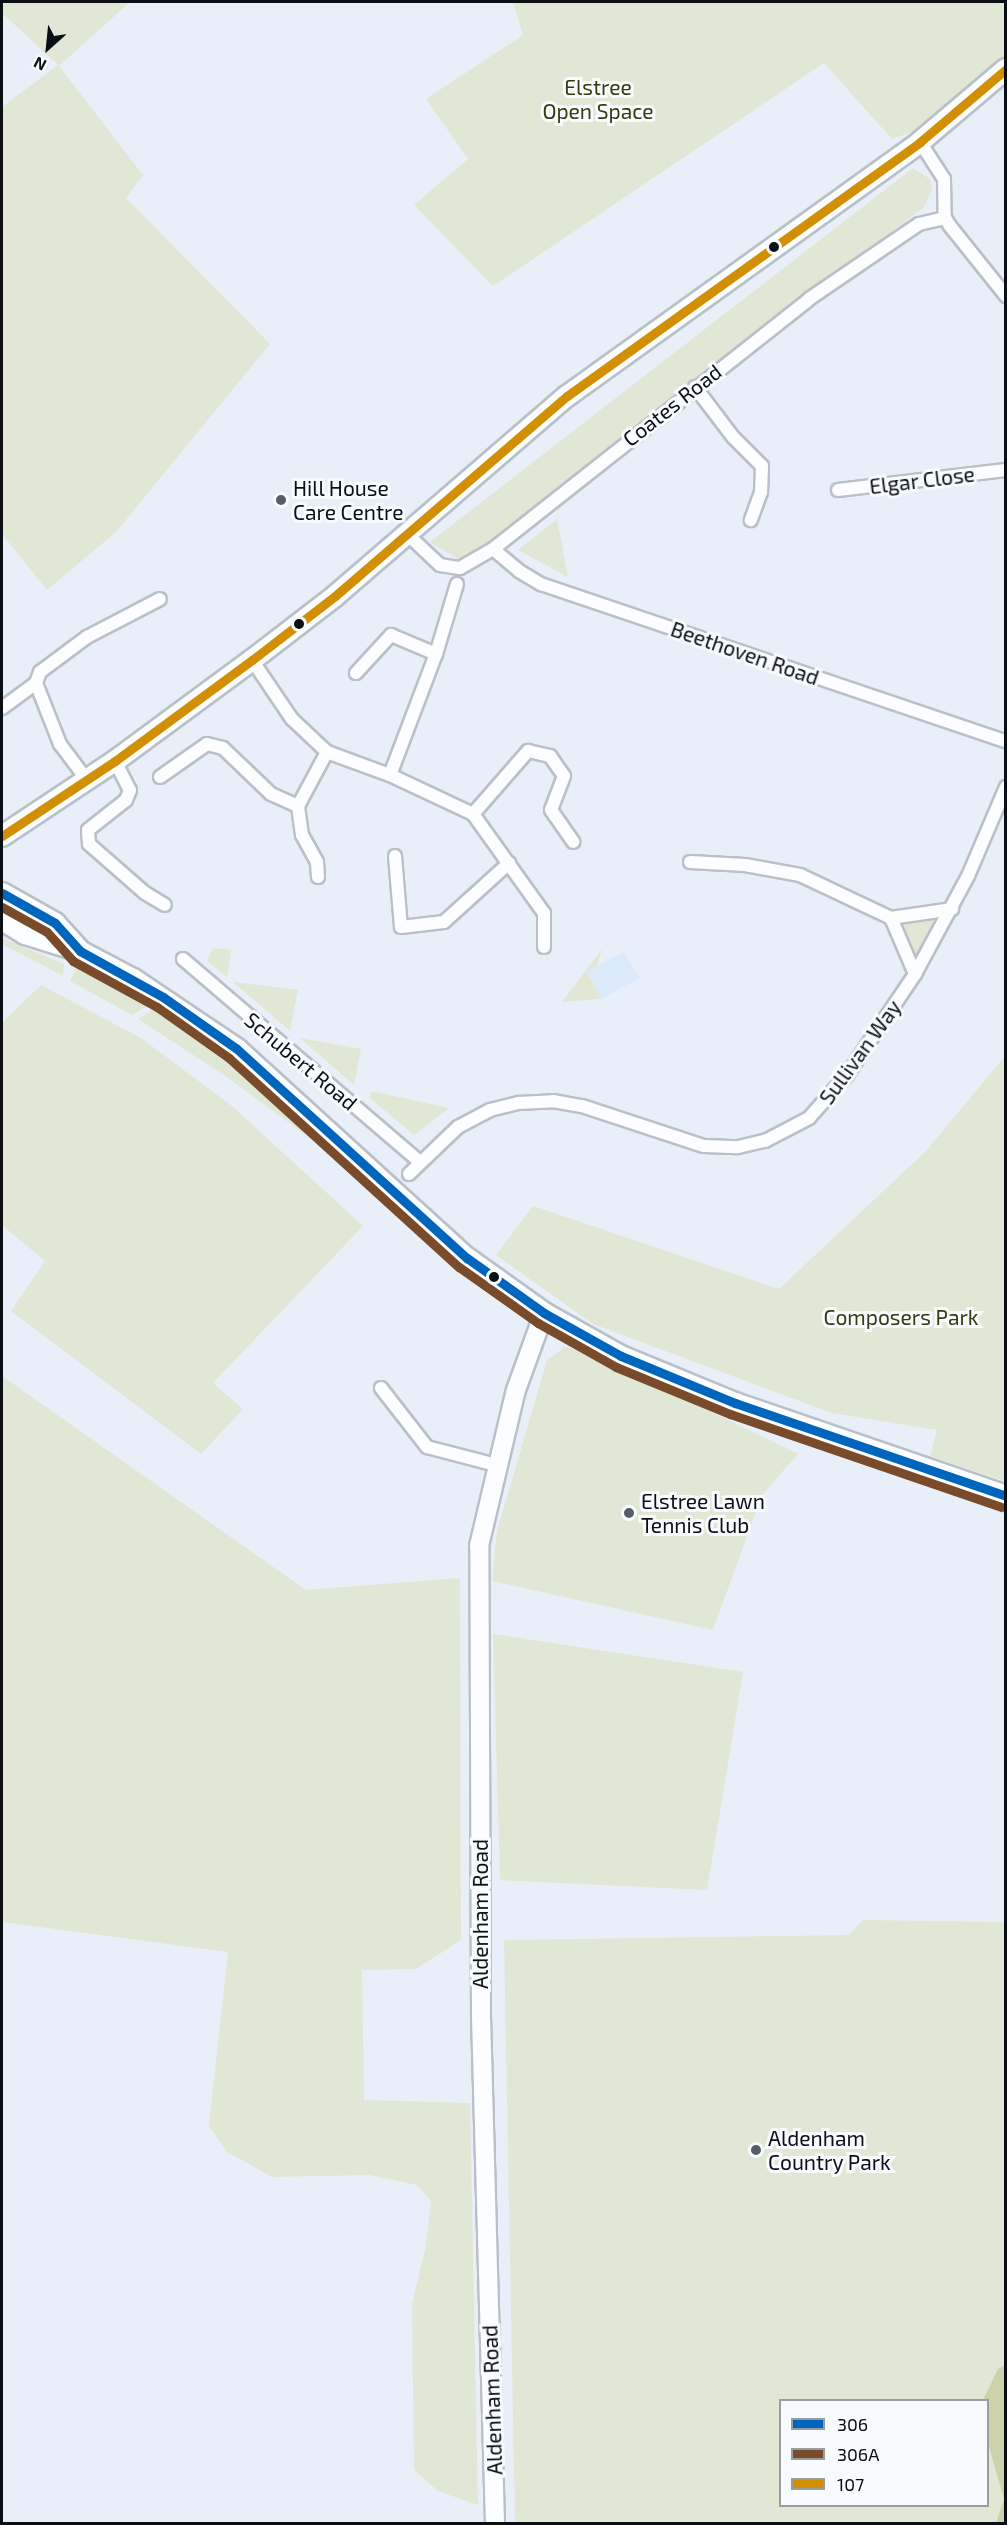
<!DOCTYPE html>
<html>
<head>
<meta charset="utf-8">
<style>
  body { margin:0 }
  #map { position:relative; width:1007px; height:2525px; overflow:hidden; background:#e8eff8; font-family:"Exo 2",sans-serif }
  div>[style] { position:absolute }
  .built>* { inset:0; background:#dbeafb }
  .green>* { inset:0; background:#e1e7d5 }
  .water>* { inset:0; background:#cbd2ac }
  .roads { filter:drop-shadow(2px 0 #bac0c8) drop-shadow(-2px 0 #bac0c8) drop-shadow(0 2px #bac0c8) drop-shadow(0 -2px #bac0c8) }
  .street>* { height:12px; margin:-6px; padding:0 6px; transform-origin:6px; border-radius:6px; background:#fcfdfe }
  .secondary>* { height:18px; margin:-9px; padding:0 9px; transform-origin:9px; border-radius:9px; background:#fcfdfe }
  .primary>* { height:20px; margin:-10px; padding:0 10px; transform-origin:10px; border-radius:10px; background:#fcfdfe }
  .bus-1>* { height:9px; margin:-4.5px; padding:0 4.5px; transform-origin:4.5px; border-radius:4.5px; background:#0065bd }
  .bus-2>* { height:9px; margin:-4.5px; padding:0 4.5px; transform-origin:4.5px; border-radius:4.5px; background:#7a4b2a }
  .bus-3>* { height:9px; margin:-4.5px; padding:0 4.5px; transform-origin:4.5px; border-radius:4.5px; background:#d38f03 }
  .dots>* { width:16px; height:16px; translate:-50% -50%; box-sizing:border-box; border:3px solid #f7fbfe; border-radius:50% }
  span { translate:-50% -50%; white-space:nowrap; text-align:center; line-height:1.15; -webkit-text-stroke:6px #f7fbfe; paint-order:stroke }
  .park-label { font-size:21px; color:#363a0c }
  .street-label { font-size:21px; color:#090f15 }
  .poi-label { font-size:21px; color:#090f15 }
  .left { translate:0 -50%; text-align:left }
  .frame { position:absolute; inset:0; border:3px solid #090f15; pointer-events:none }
  .legend { position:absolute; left:779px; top:2399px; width:210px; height:108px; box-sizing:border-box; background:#f7fbfe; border:2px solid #989da1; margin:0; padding:8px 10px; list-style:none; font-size:18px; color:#090f15 }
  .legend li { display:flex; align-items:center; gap:12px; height:30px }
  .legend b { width:30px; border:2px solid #989da1 }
  .north { position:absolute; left:18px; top:18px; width:60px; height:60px; -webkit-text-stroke:4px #f7fbfe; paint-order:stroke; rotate:207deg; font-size:16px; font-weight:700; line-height:24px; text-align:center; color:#090f15 }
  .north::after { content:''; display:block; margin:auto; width:21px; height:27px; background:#090f15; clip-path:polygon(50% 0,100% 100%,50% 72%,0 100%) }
</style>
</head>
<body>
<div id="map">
  <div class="built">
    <i style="clip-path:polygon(624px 952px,640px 978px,601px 999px,586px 971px)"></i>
  </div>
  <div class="green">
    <i style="clip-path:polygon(2px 2px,130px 2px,59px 66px,143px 175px,126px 198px,270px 344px,116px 532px,47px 590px,2px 534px,2px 107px,58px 65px,2px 13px)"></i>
    <i style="clip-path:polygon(513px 2px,1005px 2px,1005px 56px,966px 86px,920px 129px,892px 139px,824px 63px,493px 286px,414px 205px,468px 159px,426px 99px,523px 35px)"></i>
    <i style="clip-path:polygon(913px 168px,930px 179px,932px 189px,924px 207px,477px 551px,458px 559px,430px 542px)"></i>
    <i style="clip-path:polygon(557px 519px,568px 577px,518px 550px)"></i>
    <i style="clip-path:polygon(929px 917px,935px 923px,917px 953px,912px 954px,901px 926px)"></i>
    <i style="clip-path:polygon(2px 938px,64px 964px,63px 976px,2px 944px)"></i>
    <i style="clip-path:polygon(213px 948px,231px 950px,227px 977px,207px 961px)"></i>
    <i style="clip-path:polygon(602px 949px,597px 966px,586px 971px,601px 999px,562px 1002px)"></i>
    <i style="clip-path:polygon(76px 967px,134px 989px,154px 1002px,132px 1015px,70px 981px)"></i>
    <i style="clip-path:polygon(233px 982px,298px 990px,290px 1031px)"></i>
    <i style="clip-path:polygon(41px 985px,141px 1038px,232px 1106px,363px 1226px,213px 1383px,243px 1409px,201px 1454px,11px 1311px,45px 1261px,2px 1225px,2px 1023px)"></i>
    <i style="clip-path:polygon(160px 1005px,250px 1072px,304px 1119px,332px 1154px,224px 1075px,138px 1019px)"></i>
    <i style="clip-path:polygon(300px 1038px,361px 1049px,354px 1085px)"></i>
    <i style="clip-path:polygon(1005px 1056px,1005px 1481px,930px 1456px,937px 1430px,832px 1413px,593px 1324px,496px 1255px,533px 1206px,779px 1289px,926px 1151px)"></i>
    <i style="clip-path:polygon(371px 1091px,449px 1108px,414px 1135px,370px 1098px)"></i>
    <i style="clip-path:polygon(565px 1347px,597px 1356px,798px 1454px,762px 1495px,713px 1630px,492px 1581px,497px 1531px,547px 1360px)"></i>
    <i style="clip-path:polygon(2px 1376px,306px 1590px,460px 1578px,461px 1940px,416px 1969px,362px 1970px,364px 2100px,470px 2103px,478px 2505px,438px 2491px,414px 2470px,412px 2304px,426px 2246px,431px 2201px,417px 2185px,370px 2175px,272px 2177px,227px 2152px,209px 2126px,228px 1952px,2px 1922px)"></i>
    <i style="clip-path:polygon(493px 1634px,743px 1672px,707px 1890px,500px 1880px)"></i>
    <i style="clip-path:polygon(evenodd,863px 1920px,1005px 1922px,1005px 2523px,515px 2523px,504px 1940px,849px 1935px,863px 1920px,780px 2400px,988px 2400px,988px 2506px,780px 2506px,780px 2400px)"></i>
  </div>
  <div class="water">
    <i style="clip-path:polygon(1005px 2365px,1005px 2523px,996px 2523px,1004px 2499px,988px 2443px,988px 2400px,983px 2400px,998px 2369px)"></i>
  </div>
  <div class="roads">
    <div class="street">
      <i style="left:920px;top:142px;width:44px;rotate:57deg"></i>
      <i style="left:944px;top:179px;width:39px;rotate:89deg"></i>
      <i style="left:945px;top:218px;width:9px;rotate:58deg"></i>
      <i style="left:950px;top:226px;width:90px;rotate:51.3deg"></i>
      <i style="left:695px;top:387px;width:63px;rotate:52.8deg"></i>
      <i style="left:733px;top:437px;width:41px;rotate:45deg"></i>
      <i style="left:762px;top:466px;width:26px;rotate:92deg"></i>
      <i style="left:761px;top:492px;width:30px;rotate:110deg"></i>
      <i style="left:838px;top:490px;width:169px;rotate:-6.8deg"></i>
      <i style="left:407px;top:534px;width:45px;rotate:43.2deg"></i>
      <i style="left:440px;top:565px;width:20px;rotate:9deg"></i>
      <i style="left:460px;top:568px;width:38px;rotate:-30deg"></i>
      <i style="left:493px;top:549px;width:403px;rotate:-38.3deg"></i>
      <i style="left:809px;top:299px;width:133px;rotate:-34.3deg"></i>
      <i style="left:919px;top:224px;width:27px;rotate:-13deg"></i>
      <i style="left:493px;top:549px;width:34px;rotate:40deg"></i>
      <i style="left:519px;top:571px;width:26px;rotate:31deg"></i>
      <i style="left:541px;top:584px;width:491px;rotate:18.7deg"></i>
      <i style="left:252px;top:660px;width:71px;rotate:55.9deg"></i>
      <i style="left:292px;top:719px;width:48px;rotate:43.3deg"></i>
      <i style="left:327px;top:752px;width:67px;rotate:20.1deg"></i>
      <i style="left:390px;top:775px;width:92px;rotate:25.2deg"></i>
      <i style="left:473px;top:814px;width:122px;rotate:54.4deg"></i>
      <i style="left:544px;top:913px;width:34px;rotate:90deg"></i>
      <i style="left:356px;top:673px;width:52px;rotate:-47.4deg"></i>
      <i style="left:391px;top:635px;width:49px;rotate:22.9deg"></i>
      <i style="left:2px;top:708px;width:42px;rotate:-36.3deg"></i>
      <i style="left:115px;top:761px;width:33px;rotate:63deg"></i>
      <i style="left:130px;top:790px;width:11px;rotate:112deg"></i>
      <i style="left:126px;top:800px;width:48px;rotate:141.7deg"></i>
      <i style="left:88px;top:830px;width:14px;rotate:86deg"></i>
      <i style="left:89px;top:844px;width:74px;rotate:41.2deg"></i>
      <i style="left:145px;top:893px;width:23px;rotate:31deg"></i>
      <i style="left:390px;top:775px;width:129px;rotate:-69.2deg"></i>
      <i style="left:436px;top:654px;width:73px;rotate:-73.3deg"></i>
      <i style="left:160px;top:777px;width:57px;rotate:-35.1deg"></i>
      <i style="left:207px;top:744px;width:16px;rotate:14deg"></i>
      <i style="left:223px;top:748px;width:66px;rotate:43.8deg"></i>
      <i style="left:271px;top:794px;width:30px;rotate:24deg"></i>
      <i style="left:87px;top:780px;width:45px;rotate:-126.9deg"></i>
      <i style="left:60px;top:744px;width:66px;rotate:-111.5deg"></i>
      <i style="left:36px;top:683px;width:12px;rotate:-70deg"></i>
      <i style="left:40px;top:672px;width:59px;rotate:-36.7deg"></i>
      <i style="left:87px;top:637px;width:82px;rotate:-27.5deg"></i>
      <i style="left:473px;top:814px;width:84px;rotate:-48.9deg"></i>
      <i style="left:528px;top:751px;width:23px;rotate:13deg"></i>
      <i style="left:550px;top:756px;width:24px;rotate:55deg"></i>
      <i style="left:564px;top:776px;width:36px;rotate:111deg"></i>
      <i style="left:551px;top:810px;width:39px;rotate:55deg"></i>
      <i style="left:395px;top:856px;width:71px;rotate:85.2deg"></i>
      <i style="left:401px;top:927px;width:43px;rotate:-6.6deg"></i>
      <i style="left:444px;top:922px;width:88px;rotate:-42.2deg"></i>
      <i style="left:690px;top:862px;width:55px;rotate:3.1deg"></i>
      <i style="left:745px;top:865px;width:56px;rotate:10.3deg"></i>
      <i style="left:800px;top:875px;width:101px;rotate:25.3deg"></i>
      <i style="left:891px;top:918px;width:62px;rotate:-8.4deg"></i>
      <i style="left:318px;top:877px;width:15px;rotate:-94deg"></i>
      <i style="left:317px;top:862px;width:31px;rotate:-119deg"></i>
      <i style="left:302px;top:835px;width:29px;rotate:-98deg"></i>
      <i style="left:298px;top:806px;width:61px;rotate:-61.8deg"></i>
      <i style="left:891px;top:918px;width:61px;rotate:66.8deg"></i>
      <i style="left:183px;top:959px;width:312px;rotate:40.6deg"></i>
      <i style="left:409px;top:1174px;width:68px;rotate:-43.8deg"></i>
      <i style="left:458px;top:1127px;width:36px;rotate:-28deg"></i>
      <i style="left:490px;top:1110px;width:30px;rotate:-14deg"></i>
      <i style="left:519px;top:1103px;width:34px;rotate:-3deg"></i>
      <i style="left:553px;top:1101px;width:29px;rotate:10deg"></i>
      <i style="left:582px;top:1106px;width:128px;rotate:18.2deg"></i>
      <i style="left:704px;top:1146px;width:34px;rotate:2deg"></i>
      <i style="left:738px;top:1147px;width:28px;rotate:-13deg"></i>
      <i style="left:765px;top:1141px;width:50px;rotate:-27.6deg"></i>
      <i style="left:809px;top:1118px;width:57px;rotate:-48.5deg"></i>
      <i style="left:847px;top:1075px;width:122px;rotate:-56deg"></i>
      <i style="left:915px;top:974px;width:111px;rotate:-61.6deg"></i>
      <i style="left:968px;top:876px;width:97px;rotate:-66.9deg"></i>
      <i style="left:381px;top:1388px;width:75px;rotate:52.1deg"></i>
      <i style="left:427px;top:1447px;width:71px;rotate:14.6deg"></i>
    </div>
    <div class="secondary">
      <i style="left:495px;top:2524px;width:509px;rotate:-91.58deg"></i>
      <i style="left:481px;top:2015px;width:469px;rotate:-90.2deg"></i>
      <i style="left:479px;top:1546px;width:160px;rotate:-76.7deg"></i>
      <i style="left:516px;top:1390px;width:82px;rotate:-70deg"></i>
    </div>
    <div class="primary">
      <i style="left:2px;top:836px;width:136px;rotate:-33.6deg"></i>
      <i style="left:115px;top:761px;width:170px;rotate:-36.4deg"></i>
      <i style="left:252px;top:660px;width:105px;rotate:-37.6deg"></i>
      <i style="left:335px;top:596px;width:306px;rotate:-40.8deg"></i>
      <i style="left:567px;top:396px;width:435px;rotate:-35.7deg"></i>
      <i style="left:920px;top:142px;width:113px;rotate:-40.3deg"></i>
      <i style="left:2px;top:893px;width:61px;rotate:29.5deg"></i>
      <i style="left:55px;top:923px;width:38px;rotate:48deg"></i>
      <i style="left:2px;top:920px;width:27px;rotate:31deg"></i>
      <i style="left:25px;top:934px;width:58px;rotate:17.2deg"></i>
      <i style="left:80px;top:951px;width:60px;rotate:27.8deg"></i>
      <i style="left:133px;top:979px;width:125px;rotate:33.9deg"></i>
      <i style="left:237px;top:1049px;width:311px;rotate:42.3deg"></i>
      <i style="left:467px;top:1258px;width:95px;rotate:35.5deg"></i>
      <i style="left:544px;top:1313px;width:88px;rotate:29.2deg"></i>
      <i style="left:621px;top:1356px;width:123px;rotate:22.4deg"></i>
      <i style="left:735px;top:1403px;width:287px;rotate:18.9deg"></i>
    </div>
  </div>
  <div class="bus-1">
    <i style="left:2px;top:893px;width:61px;rotate:29.5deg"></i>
    <i style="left:55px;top:923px;width:38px;rotate:48deg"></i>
    <i style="left:80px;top:951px;width:95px;rotate:29deg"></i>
    <i style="left:163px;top:997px;width:90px;rotate:35.1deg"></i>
    <i style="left:237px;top:1049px;width:311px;rotate:42.3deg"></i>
    <i style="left:467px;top:1258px;width:95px;rotate:35.5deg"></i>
    <i style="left:544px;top:1313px;width:88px;rotate:29.2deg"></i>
    <i style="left:621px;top:1356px;width:123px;rotate:22.4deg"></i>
    <i style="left:735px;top:1403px;width:287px;rotate:18.9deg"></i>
  </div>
  <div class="bus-2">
    <i style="left:2px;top:907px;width:51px;rotate:29.1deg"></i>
    <i style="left:47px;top:932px;width:39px;rotate:48deg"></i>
    <i style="left:73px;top:961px;width:96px;rotate:28.7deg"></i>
    <i style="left:157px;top:1007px;width:88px;rotate:35.3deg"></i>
    <i style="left:229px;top:1058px;width:311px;rotate:42.3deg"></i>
    <i style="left:459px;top:1267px;width:97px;rotate:35.3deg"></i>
    <i style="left:538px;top:1323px;width:90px;rotate:29.4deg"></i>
    <i style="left:616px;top:1367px;width:123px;rotate:22.4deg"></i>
    <i style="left:730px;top:1414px;width:287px;rotate:18.9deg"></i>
  </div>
  <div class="bus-3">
    <i style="left:2px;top:836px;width:136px;rotate:-33.6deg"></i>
    <i style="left:115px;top:761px;width:170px;rotate:-36.4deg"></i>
    <i style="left:252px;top:660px;width:105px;rotate:-37.6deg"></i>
    <i style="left:335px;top:596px;width:306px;rotate:-40.8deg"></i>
    <i style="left:567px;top:396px;width:435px;rotate:-35.7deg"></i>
    <i style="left:920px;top:142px;width:113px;rotate:-40.3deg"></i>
  </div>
  <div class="dots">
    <i style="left:774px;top:247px;background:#090f15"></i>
    <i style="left:281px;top:500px;background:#575d64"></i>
    <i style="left:299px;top:624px;background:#090f15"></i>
    <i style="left:494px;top:1277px;background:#090f15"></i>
    <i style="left:629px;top:1513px;background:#575d64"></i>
    <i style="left:756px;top:2150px;background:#575d64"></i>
  </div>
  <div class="park-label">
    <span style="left:598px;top:99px">Elstree<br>Open Space</span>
    <span style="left:901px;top:1317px">Composers Park</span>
  </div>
  <div class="street-label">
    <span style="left:672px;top:405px;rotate:-38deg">Coates Road</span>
    <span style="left:922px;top:480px;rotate:-7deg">Elgar Close</span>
    <span style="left:745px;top:653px;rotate:19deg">Beethoven Road</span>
    <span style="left:860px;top:1052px;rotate:-54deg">Sullivan Way</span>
    <span style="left:301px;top:1061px;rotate:40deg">Schubert Road</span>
    <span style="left:480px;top:1914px;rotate:-90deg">Aldenham Road</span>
    <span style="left:492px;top:2400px;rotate:-92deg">Aldenham Road</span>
  </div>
  <div class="poi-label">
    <span class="left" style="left:293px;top:500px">Hill House<br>Care Centre</span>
    <span class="left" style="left:641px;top:1513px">Elstree Lawn<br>Tennis Club</span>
    <span class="left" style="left:768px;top:2150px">Aldenham<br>Country Park</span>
  </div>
  <div class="frame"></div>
  <ul class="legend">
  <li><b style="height:8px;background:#0065bd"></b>306</li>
  <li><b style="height:8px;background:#7a4b2a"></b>306A</li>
  <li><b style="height:8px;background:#d38f03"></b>107</li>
  </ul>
  <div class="north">N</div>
</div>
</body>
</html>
